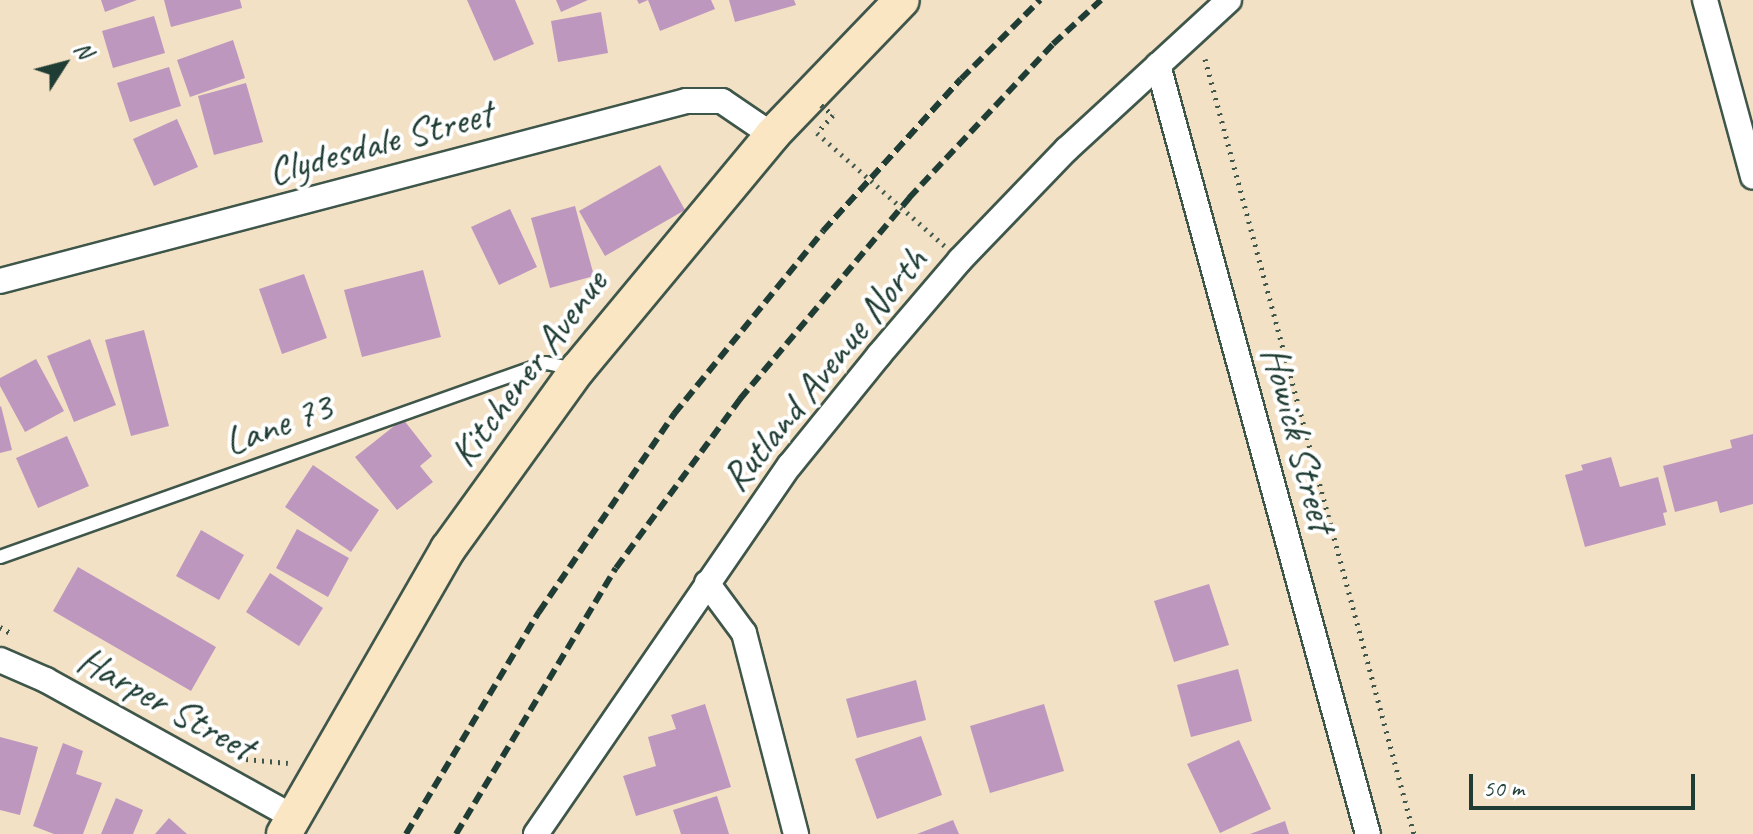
<!DOCTYPE html>
<html>
<head>
<meta charset="utf-8">
<style>
  body { margin:0 }
  #map { position:relative; width:1753px; height:834px; overflow:hidden; background:#f3e1c5; font-family:Caveat,sans-serif }
  div>[style] { position:absolute }
  .building>* { inset:0; background:#be97bf }
  .path>* { height:5px; margin-top:-2.5px; transform-origin:0; background:repeating-linear-gradient(90deg,#3f564a 0 2px,transparent 0 8px) }
  .roads { filter:drop-shadow(2px 0 #3f564a) drop-shadow(-2px 0 #3f564a) drop-shadow(0 2px #3f564a) drop-shadow(0 -2px #3f564a) }
  .lane>* { height:12px; margin:-6px; padding:0 6px; transform-origin:6px; border-radius:6px; background:#fff }
  .street>* { height:24px; margin:-12px; padding:0 12px; transform-origin:12px; border-radius:12px; background:#fff }
  .secondary>* { height:34px; margin:-17px; padding:0 17px; transform-origin:17px; border-radius:17px; background:#fbe6c4 }
  .rail>* { height:6px; margin-top:-3px; transform-origin:0; background:repeating-linear-gradient(90deg,#1f3d34 0 12px,transparent 0 18px) }
  .path-bridge>* { height:5px; margin-top:-2.5px; transform-origin:0; background:repeating-linear-gradient(90deg,#3f564a 0 2px,transparent 0 8px) }
  span { translate:-50% -50%; white-space:nowrap; text-align:center; line-height:1.15; -webkit-text-stroke:8px #fff; paint-order:stroke }
  .street-label { font-size:40px; color:#1f3d34 }
  .north { position:absolute; left:24px; top:24px; width:80px; height:80px; -webkit-text-stroke:6px #fff; paint-order:stroke; rotate:54deg; font-size:22px; font-weight:700; line-height:32px; text-align:center; color:#1f3d34 }
  .north::after { content:''; display:block; margin:auto; width:28px; height:36px; background:#1f3d34; clip-path:polygon(50% 0,100% 100%,50% 72%,0 100%) }
  .scale { position:absolute; left:1469px; top:774px; width:226px; height:36px; box-sizing:border-box; border:4px solid #1f3d34; border-top:0; padding-left:10px; font-size:24px; line-height:28px; white-space:nowrap; color:#1f3d34; -webkit-text-stroke:6px #fff; paint-order:stroke }
</style>
</head>
<body>
<div id="map">
  <div class="building">
    <i style="clip-path:polygon(101px 0,137px 0,105px 12px)"></i>
    <i style="clip-path:polygon(164px 0,240px 0,242px 8px,171px 27px)"></i>
    <i style="clip-path:polygon(467px 0,515px 0,534px 44px,494px 61px)"></i>
    <i style="clip-path:polygon(556px 0,588px 0,561px 12px)"></i>
    <i style="clip-path:polygon(637px 0,711px 0,715px 9px,660px 31px,648px 0,639px 4px)"></i>
    <i style="clip-path:polygon(729px 0,794px 0,796px 5px,735px 22px)"></i>
    <i style="clip-path:polygon(601px 12px,608px 53px,558px 62px,551px 21px)"></i>
    <i style="clip-path:polygon(154px 16px,165px 53px,113px 68px,102px 31px)"></i>
    <i style="clip-path:polygon(233px 40px,245px 78px,190px 97px,177px 60px)"></i>
    <i style="clip-path:polygon(169px 67px,181px 106px,130px 122px,117px 83px)"></i>
    <i style="clip-path:polygon(246px 83px,263px 142px,214px 155px,198px 96px)"></i>
    <i style="clip-path:polygon(177px 119px,198px 167px,154px 186px,133px 139px)"></i>
    <i style="clip-path:polygon(660px 165px,685px 210px,605px 256px,579px 211px)"></i>
    <i style="clip-path:polygon(575px 206px,594px 276px,550px 288px,531px 218px)"></i>
    <i style="clip-path:polygon(510px 209px,537px 267px,499px 285px,471px 227px)"></i>
    <i style="clip-path:polygon(423px 270px,441px 337px,362px 357px,344px 290px)"></i>
    <i style="clip-path:polygon(304px 274px,327px 338px,282px 354px,259px 289px)"></i>
    <i style="clip-path:polygon(144px 330px,169px 426px,131px 436px,105px 340px)"></i>
    <i style="clip-path:polygon(90px 339px,116px 405px,74px 422px,47px 356px)"></i>
    <i style="clip-path:polygon(36px 359px,64px 411px,25px 432px,0 386px,0 378px)"></i>
    <i style="clip-path:polygon(1px 406px,12px 450px,0 453px,0 407px)"></i>
    <i style="clip-path:polygon(403px 419px,432px 456px,420px 466px,433px 482px,397px 510px,355px 457px)"></i>
    <i style="clip-path:polygon(1753px 434px,1753px 504px,1720px 513px,1717px 501px,1675px 512px,1663px 466px,1732px 448px,1730px 440px)"></i>
    <i style="clip-path:polygon(67px 436px,89px 486px,38px 508px,16px 458px)"></i>
    <i style="clip-path:polygon(1611px 457px,1620px 487px,1658px 477px,1667px 512px,1663px 513px,1666px 525px,1585px 547px,1565px 475px,1583px 470px,1581px 465px)"></i>
    <i style="clip-path:polygon(313px 465px,379px 510px,351px 552px,285px 507px)"></i>
    <i style="clip-path:polygon(297px 529px,349px 558px,328px 597px,276px 568px)"></i>
    <i style="clip-path:polygon(201px 530px,244px 555px,219px 600px,176px 576px)"></i>
    <i style="clip-path:polygon(78px 567px,216px 647px,191px 691px,53px 611px)"></i>
    <i style="clip-path:polygon(270px 573px,323px 608px,299px 646px,246px 612px)"></i>
    <i style="clip-path:polygon(1209px 584px,1229px 645px,1174px 662px,1154px 601px)"></i>
    <i style="clip-path:polygon(1238px 669px,1252px 721px,1191px 737px,1177px 685px)"></i>
    <i style="clip-path:polygon(916px 680px,926px 720px,857px 738px,846px 699px)"></i>
    <i style="clip-path:polygon(705px 704px,731px 787px,636px 816px,623px 776px,656px 766px,648px 737px,676px 729px,671px 715px)"></i>
    <i style="clip-path:polygon(1044px 704px,1064px 771px,990px 793px,970px 726px)"></i>
    <i style="clip-path:polygon(921px 736px,942px 795px,877px 819px,855px 759px)"></i>
    <i style="clip-path:polygon(0 737px,38px 747px,20px 815px,0 810px)"></i>
    <i style="clip-path:polygon(1239px 740px,1271px 809px,1220px 833px,1187px 764px)"></i>
    <i style="clip-path:polygon(63px 743px,83px 751px,76px 774px,102px 783px,83px 834px,54px 834px,33px 826px)"></i>
    <i style="clip-path:polygon(717px 796px,729px 834px,681px 834px,673px 810px)"></i>
    <i style="clip-path:polygon(116px 798px,143px 810px,133px 834px,101px 834px)"></i>
    <i style="clip-path:polygon(169px 818px,187px 834px,155px 834px)"></i>
    <i style="clip-path:polygon(953px 820px,959px 834px,917px 834px)"></i>
    <i style="clip-path:polygon(1285px 821px,1289px 834px,1250px 834px)"></i>
  </div>
  <div class="path">
    <i style="left:1205px;top:59px;width:803px;rotate:74.91deg"></i>
    <i style="left:0;top:627px;width:14px;rotate:30deg"></i>
    <i style="left:246px;top:759px;width:42px;rotate:5.4deg"></i>
  </div>
  <div class="roads">
    <div class="lane">
      <i style="left:0;top:557px;width:579px;rotate:-19.56deg"></i>
      <i style="left:546px;top:363px;width:30px;rotate:12deg"></i>
    </div>
    <div class="street">
      <i style="left:1705px;top:0;width:183px;rotate:74.8deg"></i>
      <i style="left:1158px;top:65px;width:797px;rotate:74.73deg"></i>
      <i style="left:0;top:281px;width:709px;rotate:-14.7deg"></i>
      <i style="left:686px;top:101px;width:36px"></i>
      <i style="left:722px;top:101px;width:60px;rotate:34.2deg"></i>
      <i style="left:707px;top:583px;width:62px;rotate:53.5deg"></i>
      <i style="left:744px;top:633px;width:208px;rotate:75.5deg"></i>
      <i style="left:0;top:660px;width:50px;rotate:23.5deg"></i>
      <i style="left:46px;top:680px;width:282px;rotate:29deg"></i>
      <i style="left:536px;top:834px;width:448px;rotate:-55.5deg"></i>
      <i style="left:790px;top:465px;width:141px;rotate:-51deg"></i>
      <i style="left:879px;top:355px;width:125px;rotate:-49.5deg"></i>
      <i style="left:960px;top:260px;width:154px;rotate:-46.1deg"></i>
      <i style="left:1067px;top:149px;width:220px;rotate:-42.6deg"></i>
    </div>
    <div class="secondary">
      <i style="left:284px;top:834px;width:329px;rotate:-60.1deg"></i>
      <i style="left:448px;top:549px;width:222px;rotate:-54.2deg"></i>
      <i style="left:578px;top:369px;width:304px;rotate:-50.3deg"></i>
      <i style="left:772px;top:135px;width:187px;rotate:-46.1deg"></i>
    </div>
  </div>
  <div class="rail">
    <i style="left:406px;top:834px;width:259px;rotate:-59.1deg"></i>
    <i style="left:539px;top:612px;width:240px;rotate:-55.7deg"></i>
    <i style="left:674px;top:414px;width:236px;rotate:-50.8deg"></i>
    <i style="left:823px;top:231px;width:205px;rotate:-47.8deg"></i>
    <i style="left:961px;top:79px;width:112px;rotate:-45deg"></i>
    <i style="left:456px;top:834px;width:310px;rotate:-59deg"></i>
    <i style="left:616px;top:568px;width:210px;rotate:-53.7deg"></i>
    <i style="left:740px;top:399px;width:263px;rotate:-49.9deg"></i>
    <i style="left:909px;top:198px;width:211px;rotate:-46.9deg"></i>
    <i style="left:1053px;top:44px;width:65px;rotate:-42.5deg"></i>
  </div>
  <div class="path-bridge">
    <i style="left:821px;top:105px;width:16px;rotate:40deg"></i>
    <i style="left:833px;top:115px;width:24px;rotate:132deg"></i>
    <i style="left:817px;top:133px;width:175px;rotate:41.5deg"></i>
  </div>
  <div class="street-label">
    <span style="left:380px;top:142px;rotate:-15deg">Clydesdale Street</span>
    <span style="left:528px;top:368px;rotate:-53deg">Kitchener Avenue</span>
    <span style="left:824px;top:369px;rotate:-51deg">Rutland Avenue North</span>
    <span style="left:278px;top:424px;rotate:-20deg">Lane 73</span>
    <span style="left:1299px;top:439px;rotate:75deg">Howick Street</span>
    <span style="left:166px;top:703px;rotate:29deg">Harper Street</span>
  </div>
  <div class="north">N</div>
  <div class="scale">50 m</div>
</div>
</body>
</html>
